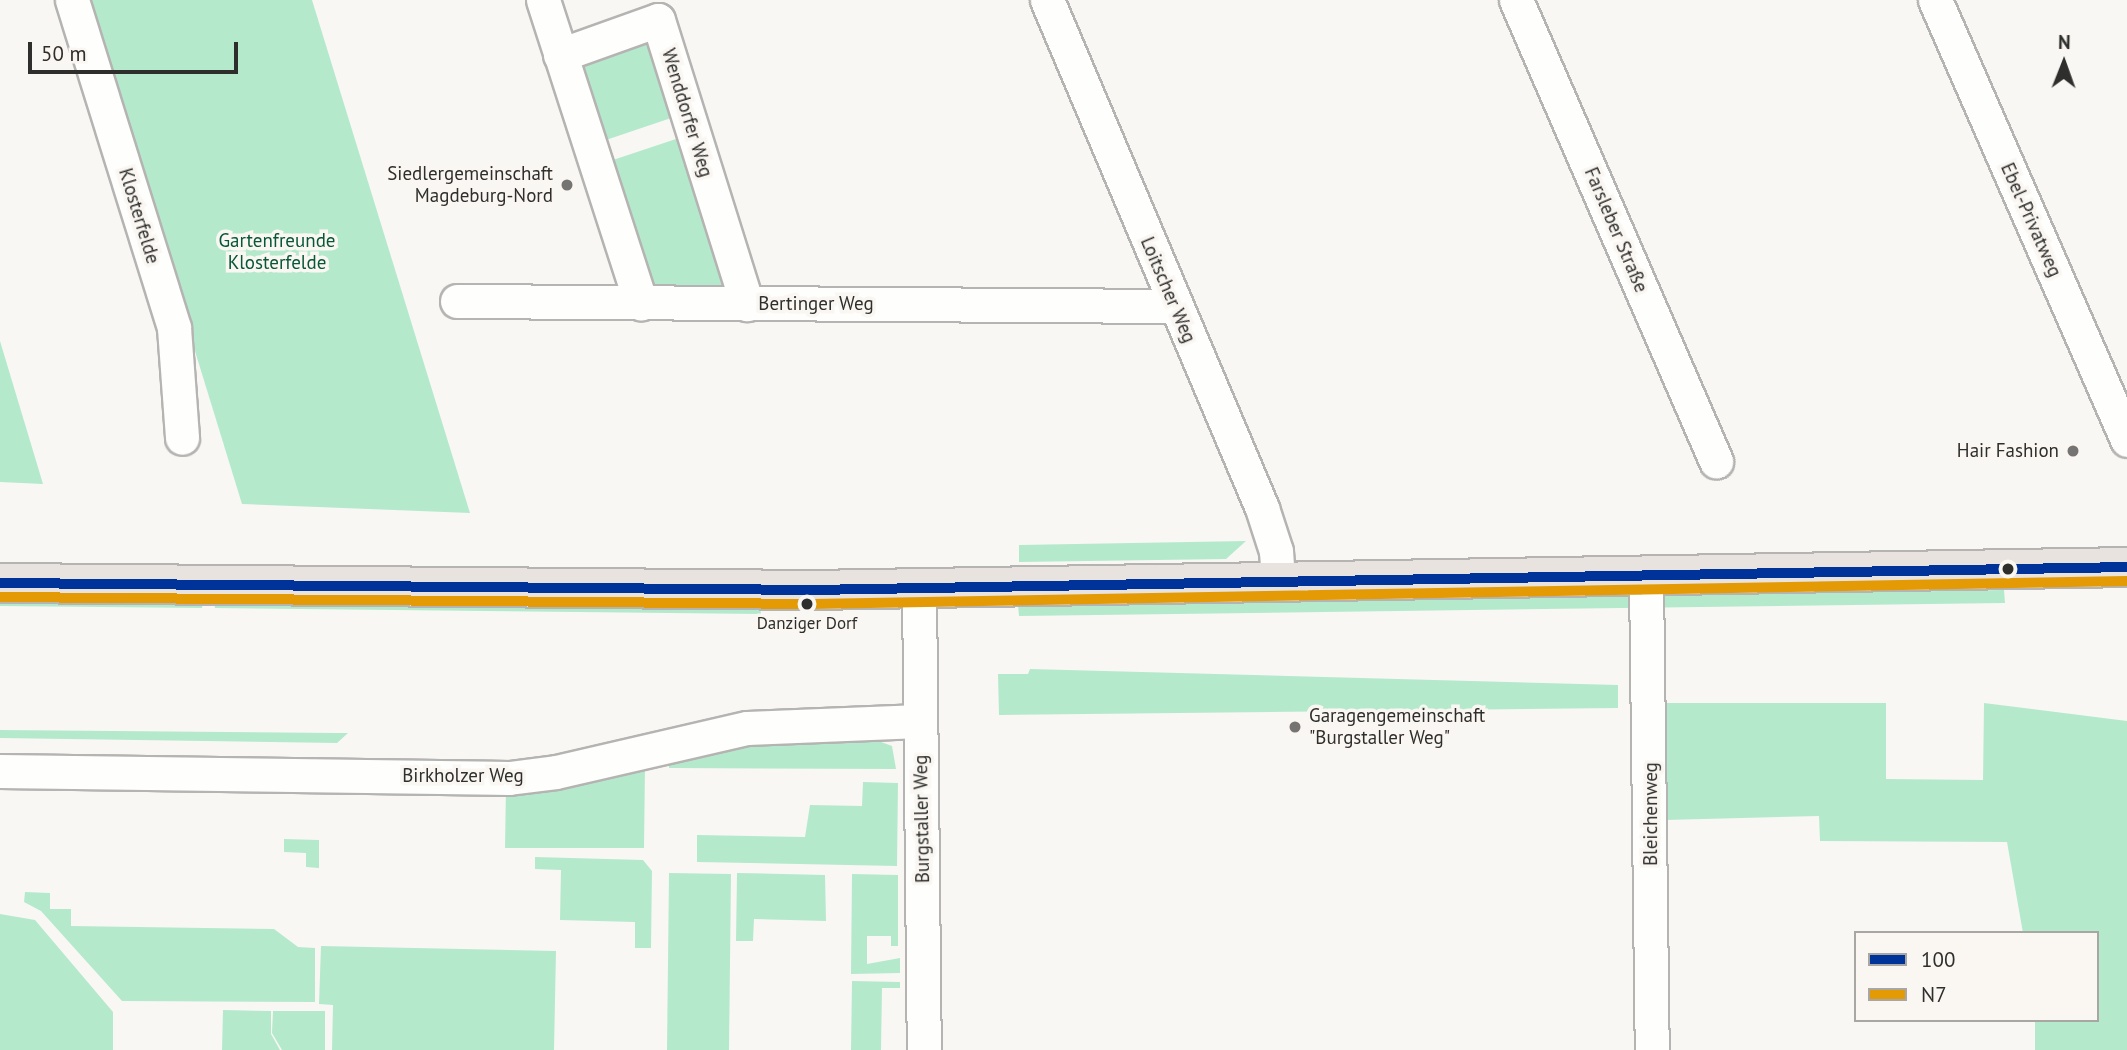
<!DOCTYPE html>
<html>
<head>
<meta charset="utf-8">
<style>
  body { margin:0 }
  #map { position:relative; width:2127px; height:1050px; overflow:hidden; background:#f9f7f4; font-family:"PT Sans",sans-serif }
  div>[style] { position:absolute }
  .green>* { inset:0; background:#b4e9cc }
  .roads { filter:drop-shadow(2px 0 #b5b4b2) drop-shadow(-2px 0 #b5b4b2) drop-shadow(0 2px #b5b4b2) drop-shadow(0 -2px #b5b4b2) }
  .street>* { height:33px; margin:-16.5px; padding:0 16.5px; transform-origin:16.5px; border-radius:16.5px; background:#fefefd }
  .primary>* { height:38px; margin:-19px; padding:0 19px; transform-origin:19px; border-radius:19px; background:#e8e3de }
  .bus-1>* { height:10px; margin:-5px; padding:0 5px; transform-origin:5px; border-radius:5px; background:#039 }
  .bus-2>* { height:10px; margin:-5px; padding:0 5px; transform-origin:5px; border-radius:5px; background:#e39a04 }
  .dots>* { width:19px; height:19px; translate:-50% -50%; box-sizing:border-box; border:4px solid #faf7f3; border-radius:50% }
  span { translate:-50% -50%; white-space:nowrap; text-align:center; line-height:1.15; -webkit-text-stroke:7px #faf7f3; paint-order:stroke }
  .bus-label { font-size:17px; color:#2e2e2c }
  .street-label { font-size:19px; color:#2e2e2c }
  .poi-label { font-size:19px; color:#2e2e2c }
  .right { translate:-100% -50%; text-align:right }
  .left { translate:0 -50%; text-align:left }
  .park-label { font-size:19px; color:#075738 }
  .legend { position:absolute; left:1854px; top:931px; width:245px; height:91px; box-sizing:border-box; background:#faf7f3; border:2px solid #a8a7a3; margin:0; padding:9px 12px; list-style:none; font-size:21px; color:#2e2e2c }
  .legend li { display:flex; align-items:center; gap:14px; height:35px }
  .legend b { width:35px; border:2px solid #a8a7a3 }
  .north { position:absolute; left:2029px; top:28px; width:70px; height:70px; -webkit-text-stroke:5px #faf7f3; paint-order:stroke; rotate:1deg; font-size:19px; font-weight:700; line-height:28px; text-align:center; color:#2e2e2c }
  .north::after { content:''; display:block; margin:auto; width:24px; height:32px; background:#2e2e2c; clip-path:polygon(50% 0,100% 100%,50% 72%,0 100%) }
  .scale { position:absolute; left:28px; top:42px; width:210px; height:32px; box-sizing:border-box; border:4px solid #2e2e2c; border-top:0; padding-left:9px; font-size:21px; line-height:24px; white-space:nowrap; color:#2e2e2c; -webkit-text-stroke:5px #faf7f3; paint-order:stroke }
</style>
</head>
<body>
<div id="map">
  <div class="green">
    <i style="clip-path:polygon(87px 0,312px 0,470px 513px,242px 504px)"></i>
    <i style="clip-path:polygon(652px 32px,680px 115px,603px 141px,575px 58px)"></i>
    <i style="clip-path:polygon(688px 135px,740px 292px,650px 293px,607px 162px)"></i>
    <i style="clip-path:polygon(0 341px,43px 484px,0 482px)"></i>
    <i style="clip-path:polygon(1246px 541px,1226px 559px,1019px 562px,1019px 545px)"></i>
    <i style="clip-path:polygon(2004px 590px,2005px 603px,1019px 616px,1018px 605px)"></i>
    <i style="clip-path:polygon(0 601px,203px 601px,202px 608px,0 606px)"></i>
    <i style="clip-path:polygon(214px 602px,760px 607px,761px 614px,215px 608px)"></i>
    <i style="clip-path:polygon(1030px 669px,1618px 685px,1618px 708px,999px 715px,998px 674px,1028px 674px)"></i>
    <i style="clip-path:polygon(1664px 703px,1886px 703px,1886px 779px,1983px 780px,1984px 703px,2127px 721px,2127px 1050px,2035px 1050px,2035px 1020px,2097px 1020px,2097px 933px,2023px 933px,2007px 842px,1820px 841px,1819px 816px,1665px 820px)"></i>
    <i style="clip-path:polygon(0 730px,335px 733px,348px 733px,337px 743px,0 738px)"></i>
    <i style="clip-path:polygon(873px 739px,892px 746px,896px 769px,669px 768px,669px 762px,714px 746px)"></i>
    <i style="clip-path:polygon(645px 766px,644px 848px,505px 848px,506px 787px)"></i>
    <i style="clip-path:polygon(863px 782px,898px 783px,897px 866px,697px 862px,697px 835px,805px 837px,810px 805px,862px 806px)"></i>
    <i style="clip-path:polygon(284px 839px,319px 840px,319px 868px,306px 867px,306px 853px,284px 852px)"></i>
    <i style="clip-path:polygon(535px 857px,643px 860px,652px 871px,651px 948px,635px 948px,635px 922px,560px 920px,561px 870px,535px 869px)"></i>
    <i style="clip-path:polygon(669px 873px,731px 874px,729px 1050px,667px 1050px)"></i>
    <i style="clip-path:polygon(737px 873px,825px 875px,826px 921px,754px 919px,753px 941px,736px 941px)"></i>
    <i style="clip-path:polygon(852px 874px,898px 875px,898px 946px,891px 946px,891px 936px,867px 936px,867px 964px,900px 958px,900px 973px,851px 974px)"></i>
    <i style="clip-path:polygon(25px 892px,50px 893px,50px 909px,71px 909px,71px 926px,274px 929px,298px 947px,315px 948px,315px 1002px,122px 1001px,41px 911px,24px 902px)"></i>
    <i style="clip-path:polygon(0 914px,35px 920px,113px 1012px,113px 1050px,0 1050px)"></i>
    <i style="clip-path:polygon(321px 946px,556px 951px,554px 1050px,332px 1050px,333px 1005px,319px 1004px)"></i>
    <i style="clip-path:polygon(852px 981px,900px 982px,900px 988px,882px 988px,881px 1050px,851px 1050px)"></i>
    <i style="clip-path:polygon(223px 1010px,271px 1011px,271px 1034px,280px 1050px,222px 1050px)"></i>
    <i style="clip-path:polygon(273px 1011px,325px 1011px,325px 1050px,282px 1050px,272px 1033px)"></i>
  </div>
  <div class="roads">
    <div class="street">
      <i style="left:72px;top:0;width:343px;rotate:72.7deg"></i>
      <i style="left:174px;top:328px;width:110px;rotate:85.8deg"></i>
      <i style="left:543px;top:0;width:319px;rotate:72.1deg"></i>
      <i style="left:1047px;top:0;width:552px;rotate:67.06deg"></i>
      <i style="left:1262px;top:508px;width:45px;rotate:72deg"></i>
      <i style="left:1276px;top:551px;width:32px;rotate:86deg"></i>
      <i style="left:1516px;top:0;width:503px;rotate:66.55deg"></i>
      <i style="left:1935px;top:0;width:480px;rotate:66.4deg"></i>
      <i style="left:560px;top:55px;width:104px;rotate:-19.7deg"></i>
      <i style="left:658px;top:20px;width:298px;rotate:72.6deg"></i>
      <i style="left:457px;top:301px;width:718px;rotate:0.4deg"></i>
      <i style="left:1646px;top:578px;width:472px;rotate:89.3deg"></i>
      <i style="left:919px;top:589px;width:461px;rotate:89.4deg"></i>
      <i style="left:0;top:771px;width:509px;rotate:0.79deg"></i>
      <i style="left:509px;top:778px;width:47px;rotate:-7.3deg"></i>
      <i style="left:556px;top:772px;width:196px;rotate:-13deg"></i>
      <i style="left:747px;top:728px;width:173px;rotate:-2.3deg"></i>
    </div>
    <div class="primary">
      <i style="left:0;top:583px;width:812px;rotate:0.49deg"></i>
      <i style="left:812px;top:590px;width:1315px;rotate:-1deg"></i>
    </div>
  </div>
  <div class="bus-1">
    <i style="left:0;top:583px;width:812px;rotate:0.49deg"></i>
    <i style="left:812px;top:590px;width:1315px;rotate:-1deg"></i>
  </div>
  <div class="bus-2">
    <i style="left:0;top:597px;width:812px;rotate:0.49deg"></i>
    <i style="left:812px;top:604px;width:1315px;rotate:-1deg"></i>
  </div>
  <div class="dots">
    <i style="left:567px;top:185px;background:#757472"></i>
    <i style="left:2073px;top:451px;background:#757472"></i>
    <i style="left:2008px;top:569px;background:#2e2e2c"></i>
    <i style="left:807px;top:604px;background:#2e2e2c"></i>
    <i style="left:1295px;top:727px;background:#757472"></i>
  </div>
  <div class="bus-label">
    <span style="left:807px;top:624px">Danziger Dorf</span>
  </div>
  <div class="street-label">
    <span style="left:687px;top:113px;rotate:73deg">Wenddorfer Weg</span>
    <span style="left:139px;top:216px;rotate:73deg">Klosterfelde</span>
    <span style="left:2031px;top:220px;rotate:66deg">Ebel-Privatweg</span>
    <span style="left:1616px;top:230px;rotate:67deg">Farsleber Straße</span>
    <span style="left:1168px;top:290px;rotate:67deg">Loitscher Weg</span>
    <span style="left:816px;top:304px">Bertinger Weg</span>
    <span style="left:463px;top:776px">Birkholzer Weg</span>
    <span style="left:1651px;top:814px;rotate:-90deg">Bleichenweg</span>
    <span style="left:922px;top:819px;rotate:-91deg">Burgstaller Weg</span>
  </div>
  <div class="poi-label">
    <span class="right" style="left:553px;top:185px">Siedlergemeinschaft<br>Magdeburg-Nord</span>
    <span class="right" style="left:2059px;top:451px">Hair Fashion</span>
    <span class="left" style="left:1309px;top:727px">Garagengemeinschaft<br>"Burgstaller Weg"</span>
  </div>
  <div class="park-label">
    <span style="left:277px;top:252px">Gartenfreunde<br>Klosterfelde</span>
  </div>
  <ul class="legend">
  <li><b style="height:9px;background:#039"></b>100</li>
  <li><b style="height:9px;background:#e39a04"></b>N7</li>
  </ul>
  <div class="north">N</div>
  <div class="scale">50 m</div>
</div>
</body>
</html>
